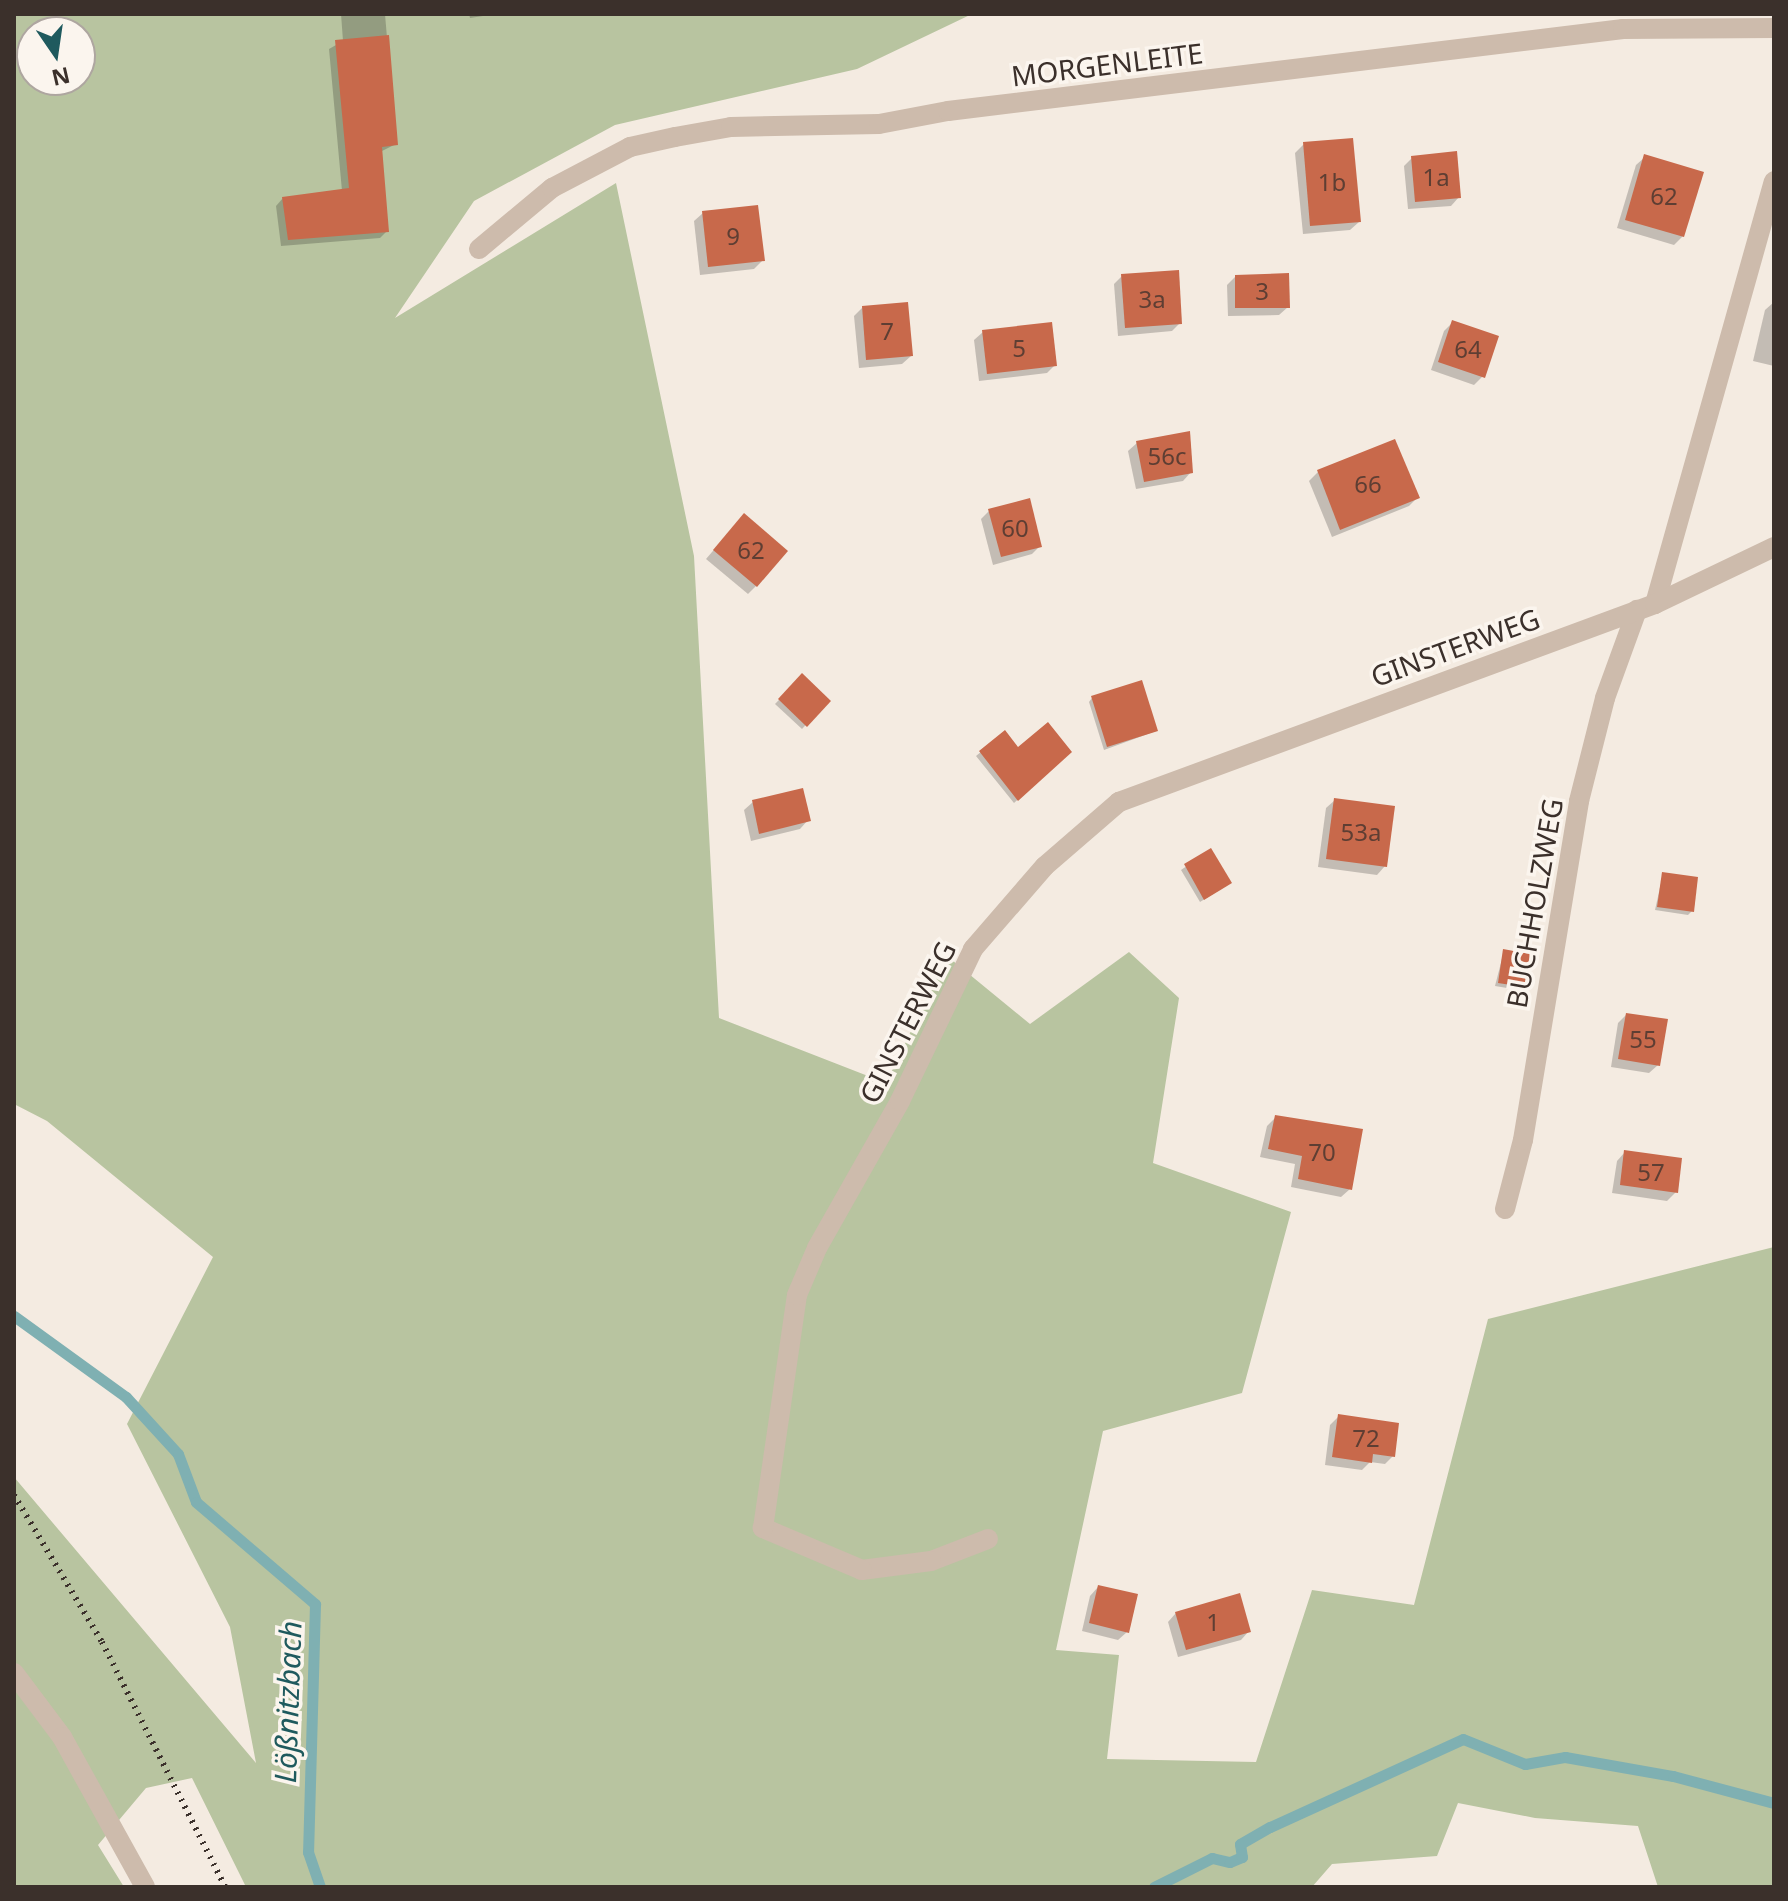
<!DOCTYPE html>
<html>
<head>
<meta charset="utf-8">
<style>
  body { margin:0 }
  #map { position:relative; width:1788px; height:1901px; overflow:hidden; background:#f4ebe1; font-family:"Noto Sans",sans-serif }
  div>[style] { position:absolute }
  .green>* { inset:0; background:#b8c4a0 }
  .shadow>* { inset:0; background:#0003 }
  .stream>* { height:11px; margin:-5.5px; padding:0 5.5px; transform-origin:5.5px; border-radius:5.5px; background:#7fb0b2 }
  .building>* { inset:0; background:#c8694b }
  .minor>* { height:20px; margin:-10px; padding:0 10px; transform-origin:10px; border-radius:10px; background:#cdbbac }
  .tertiary>* { height:20px; margin:-10px; padding:0 10px; transform-origin:10px; border-radius:10px; background:#cdbbac }
  .rail>* { height:6px; margin-top:-3px; transform-origin:0; background:repeating-linear-gradient(90deg,#3b302b 0 2px,transparent 0 8px) }
  span { translate:-50% -50%; white-space:nowrap; text-align:center; line-height:1.15; -webkit-text-stroke:7px #fbf5ee; paint-order:stroke }
  .number-label { font-size:24px; color:#5e3e33 }
  .number-label span { -webkit-text-stroke-width:0 }
  .street-label { font-size:28px; color:#3b302b }
  .water-label { font-size:30px; color:#1f5a5e; font-style:italic }
  .frame { position:absolute; inset:0; border:16px solid #3b302b; pointer-events:none }
  .north { position:absolute; left:16px; top:16px; width:80px; height:80px; box-sizing:border-box; background:#fbf5ee; border:2px solid #aea6a0; border-radius:50%; rotate:167deg; font-size:22px; font-weight:700; line-height:32px; text-align:center; color:#3b302b }
  .north::after { content:''; display:block; margin:auto; width:28px; height:36px; background:#1f5a5e; clip-path:polygon(50% 0,100% 100%,50% 72%,0 100%) }
</style>
</head>
<body>
<div id="map">
  <div class="green">
    <i style="clip-path:polygon(evenodd,14px 14px,972px 14px,857px 69px,615px 125px,474px 201px,395px 318px,616px 183px,694px 556px,719px 1018px,886px 1083px,947px 956px,1030px 1024px,1129px 952px,1179px 998px,1153px 1163px,1291px 1212px,1242px 1393px,1103px 1431px,1056px 1650px,1119px 1655px,1107px 1759px,1256px 1762px,1312px 1590px,1414px 1605px,1488px 1319px,1774px 1247px,1774px 1887px,1658px 1887px,1638px 1826px,1535px 1818px,1458px 1803px,1437px 1856px,1332px 1864px,1312px 1887px,246px 1887px,192px 1778px,146px 1788px,98px 1845px,124px 1887px,14px 1887px,14px 1477px,256px 1763px,230px 1627px,127px 1424px,213px 1257px,47px 1121px,14px 1104px,14px 14px,32px 32px,80px 32px,80px 80px,32px 80px,32px 32px)"></i>
  </div>
  <div class="shadow">
    <i style="clip-path:polygon(341px 14px,385px 14px,396px 144px,380px 152px,387px 231px,380px 238px,281px 246px,276px 206px,283px 198px,342px 191px,329px 49px,343px 41px)"></i>
    <i style="clip-path:polygon(469px 14px,496px 14px,470px 18px)"></i>
    <i style="clip-path:polygon(1304px 144px,1359px 222px,1350px 230px,1303px 234px,1295px 153px)"></i>
    <i style="clip-path:polygon(1645px 157px,1683px 236px,1674px 245px,1617px 228px,1636px 165px)"></i>
    <i style="clip-path:polygon(1412px 158px,1459px 197px,1451px 206px,1408px 209px,1404px 166px)"></i>
    <i style="clip-path:polygon(703px 213px,763px 260px,754px 269px,700px 275px,694px 221px)"></i>
    <i style="clip-path:polygon(1122px 276px,1180px 323px,1172px 331px,1118px 336px,1114px 284px)"></i>
    <i style="clip-path:polygon(1235px 277px,1288px 307px,1279px 315px,1228px 316px,1227px 285px)"></i>
    <i style="clip-path:polygon(1774px 302px,1774px 366px,1753px 361px,1765px 310px)"></i>
    <i style="clip-path:polygon(863px 307px,911px 356px,902px 364px,859px 368px,854px 316px)"></i>
    <i style="clip-path:polygon(1453px 322px,1483px 376px,1474px 385px,1431px 370px,1444px 331px)"></i>
    <i style="clip-path:polygon(983px 332px,1055px 365px,1047px 373px,979px 381px,974px 340px)"></i>
    <i style="clip-path:polygon(1394px 441px,1417px 498px,1409px 506px,1332px 537px,1309px 481px,1318px 472px)"></i>
    <i style="clip-path:polygon(1137px 443px,1191px 472px,1183px 481px,1136px 489px,1128px 451px)"></i>
    <i style="clip-path:polygon(989px 511px,1040px 546px,1032px 554px,993px 565px,981px 519px)"></i>
    <i style="clip-path:polygon(736px 524px,756px 586px,748px 594px,706px 559px)"></i>
    <i style="clip-path:polygon(802px 676px,828px 701px,802px 729px,775px 704px)"></i>
    <i style="clip-path:polygon(1092px 698px,1156px 731px,1104px 750px,1089px 702px)"></i>
    <i style="clip-path:polygon(1004px 733px,1017px 749px,1069px 752px,1014px 803px,976px 756px)"></i>
    <i style="clip-path:polygon(1335px 800px,1385px 866px,1377px 875px,1318px 867px,1326px 808px)"></i>
    <i style="clip-path:polygon(753px 802px,808px 820px,800px 829px,751px 841px,744px 810px)"></i>
    <i style="clip-path:polygon(1210px 850px,1226px 886px,1200px 902px,1181px 870px)"></i>
    <i style="clip-path:polygon(1663px 874px,1692px 911px,1688px 915px,1655px 910px)"></i>
    <i style="clip-path:polygon(1504px 951px,1523px 986px,1519px 990px,1495px 986px)"></i>
    <i style="clip-path:polygon(1626px 1015px,1658px 1065px,1649px 1073px,1611px 1067px,1618px 1023px)"></i>
    <i style="clip-path:polygon(1276px 1117px,1350px 1189px,1341px 1197px,1291px 1187px,1295px 1164px,1260px 1157px,1267px 1126px)"></i>
    <i style="clip-path:polygon(1625px 1152px,1676px 1192px,1667px 1201px,1612px 1193px,1617px 1161px)"></i>
    <i style="clip-path:polygon(1339px 1416px,1393px 1456px,1385px 1464px,1370px 1462px,1362px 1470px,1325px 1465px,1330px 1425px)"></i>
    <i style="clip-path:polygon(1098px 1587px,1127px 1632px,1118px 1640px,1082px 1631px,1090px 1596px)"></i>
    <i style="clip-path:polygon(1176px 1613px,1249px 1631px,1241px 1640px,1178px 1657px,1168px 1622px)"></i>
  </div>
  <div class="stream">
    <i style="left:14px;top:1316px;width:138px;rotate:35.9deg"></i>
    <i style="left:126px;top:1397px;width:77px;rotate:47.6deg"></i>
    <i style="left:178px;top:1454px;width:51px;rotate:69.4deg"></i>
    <i style="left:196px;top:1502px;width:157px;rotate:40.6deg"></i>
    <i style="left:315px;top:1604px;width:248px;rotate:91.6deg"></i>
    <i style="left:308px;top:1852px;width:37px;rotate:71deg"></i>
    <i style="left:1154px;top:1887px;width:65px;rotate:-26.6deg"></i>
    <i style="left:1212px;top:1858px;width:18px;rotate:13deg"></i>
    <i style="left:1230px;top:1862px;width:13px;rotate:-23deg"></i>
    <i style="left:1242px;top:1857px;width:13px;rotate:-99deg"></i>
    <i style="left:1240px;top:1844px;width:34px;rotate:-30deg"></i>
    <i style="left:1270px;top:1827px;width:212px;rotate:-24.5deg"></i>
    <i style="left:1463px;top:1739px;width:67px;rotate:22deg"></i>
    <i style="left:1525px;top:1764px;width:41px;rotate:-9.9deg"></i>
    <i style="left:1565px;top:1757px;width:110px;rotate:10deg"></i>
    <i style="left:1673px;top:1776px;width:105px;rotate:15deg"></i>
  </div>
  <div class="building">
    <i style="clip-path:polygon(389px 35px,398px 145px,382px 147px,389px 232px,288px 240px,282px 197px,349px 188px,335px 40px)"></i>
    <i style="clip-path:polygon(1353px 138px,1361px 222px,1310px 226px,1303px 142px)"></i>
    <i style="clip-path:polygon(1457px 151px,1461px 198px,1415px 202px,1411px 156px)"></i>
    <i style="clip-path:polygon(1644px 154px,1704px 172px,1684px 237px,1625px 220px)"></i>
    <i style="clip-path:polygon(758px 205px,765px 261px,708px 267px,702px 211px)"></i>
    <i style="clip-path:polygon(1179px 270px,1182px 324px,1125px 328px,1121px 274px)"></i>
    <i style="clip-path:polygon(1289px 273px,1290px 308px,1235px 308px,1235px 275px)"></i>
    <i style="clip-path:polygon(908px 302px,913px 356px,866px 360px,862px 306px)"></i>
    <i style="clip-path:polygon(1452px 320px,1499px 336px,1485px 378px,1438px 362px)"></i>
    <i style="clip-path:polygon(1052px 322px,1057px 366px,987px 374px,982px 330px)"></i>
    <i style="clip-path:polygon(1190px 431px,1193px 473px,1144px 482px,1136px 441px)"></i>
    <i style="clip-path:polygon(1395px 439px,1420px 498px,1340px 530px,1317px 470px)"></i>
    <i style="clip-path:polygon(1030px 498px,1042px 547px,1001px 557px,988px 509px)"></i>
    <i style="clip-path:polygon(744px 513px,788px 551px,757px 587px,713px 550px)"></i>
    <i style="clip-path:polygon(802px 673px,831px 701px,807px 727px,778px 699px)"></i>
    <i style="clip-path:polygon(1142px 680px,1158px 731px,1107px 747px,1091px 696px)"></i>
    <i style="clip-path:polygon(1048px 722px,1072px 752px,1018px 801px,979px 751px,1005px 730px,1018px 747px)"></i>
    <i style="clip-path:polygon(803px 788px,811px 821px,759px 834px,752px 800px)"></i>
    <i style="clip-path:polygon(1334px 798px,1395px 806px,1387px 867px,1326px 859px)"></i>
    <i style="clip-path:polygon(1211px 848px,1232px 883px,1204px 900px,1184px 864px)"></i>
    <i style="clip-path:polygon(1662px 872px,1698px 877px,1694px 912px,1657px 907px)"></i>
    <i style="clip-path:polygon(1503px 949px,1530px 954px,1524px 987px,1498px 983px)"></i>
    <i style="clip-path:polygon(1626px 1013px,1668px 1019px,1660px 1066px,1618px 1059px)"></i>
    <i style="clip-path:polygon(1275px 1115px,1363px 1129px,1352px 1190px,1298px 1179px,1302px 1156px,1268px 1149px)"></i>
    <i style="clip-path:polygon(1624px 1150px,1682px 1158px,1678px 1193px,1620px 1185px)"></i>
    <i style="clip-path:polygon(1338px 1414px,1399px 1423px,1395px 1457px,1373px 1454px,1372px 1463px,1332px 1457px)"></i>
    <i style="clip-path:polygon(1098px 1585px,1138px 1594px,1129px 1633px,1089px 1623px)"></i>
    <i style="clip-path:polygon(1240px 1593px,1251px 1632px,1186px 1650px,1175px 1612px)"></i>
  </div>
  <div class="minor">
    <i style="left:479px;top:249px;width:95px;rotate:-39.9deg"></i>
    <i style="left:552px;top:188px;width:88px;rotate:-27.7deg"></i>
    <i style="left:630px;top:147px;width:46px;rotate:-12.5deg"></i>
    <i style="left:675px;top:137px;width:57px;rotate:-10.1deg"></i>
    <i style="left:731px;top:127px;width:148px;rotate:-1.2deg"></i>
    <i style="left:879px;top:124px;width:70px;rotate:-10.7deg"></i>
    <i style="left:948px;top:111px;width:680px;rotate:-6.93deg"></i>
    <i style="left:1623px;top:29px;width:151px;rotate:-0.4deg"></i>
    <i style="left:1655px;top:604px;width:439px;rotate:-74.3deg"></i>
    <i style="left:1505px;top:1209px;width:71px;rotate:-75.4deg"></i>
    <i style="left:1523px;top:1140px;width:344px;rotate:-80.6deg"></i>
    <i style="left:1579px;top:801px;width:106px;rotate:-75.8deg"></i>
    <i style="left:1605px;top:698px;width:94px;rotate:-70deg"></i>
    <i style="left:988px;top:1539px;width:61px;rotate:158.9deg"></i>
    <i style="left:931px;top:1561px;width:70px;rotate:172.6deg"></i>
    <i style="left:862px;top:1570px;width:108px;rotate:-157deg"></i>
    <i style="left:763px;top:1528px;width:235px;rotate:-81.7deg"></i>
    <i style="left:797px;top:1295px;width:51px;rotate:-66.9deg"></i>
    <i style="left:817px;top:1248px;width:169px;rotate:-60.5deg"></i>
    <i style="left:900px;top:1101px;width:169px;rotate:-64.3deg"></i>
    <i style="left:973px;top:949px;width:110px;rotate:-49.1deg"></i>
    <i style="left:1045px;top:866px;width:98px;rotate:-40.9deg"></i>
    <i style="left:1119px;top:802px;width:571px;rotate:-20.27deg"></i>
    <i style="left:1655px;top:604px;width:132px;rotate:-25.6deg"></i>
  </div>
  <div class="tertiary">
    <i style="left:14px;top:1673px;width:80px;rotate:53.1deg"></i>
    <i style="left:62px;top:1737px;width:171px;rotate:61deg"></i>
  </div>
  <div class="rail">
    <i style="left:14px;top:1495px;width:171px;rotate:59.1deg"></i>
    <i style="left:102px;top:1642px;width:274px;rotate:63.3deg"></i>
  </div>
  <div class="number-label">
    <span style="left:1436px;top:177px">1a</span>
    <span style="left:1332px;top:182px">1b</span>
    <span style="left:1664px;top:196px">62</span>
    <span style="left:733px;top:236px">9</span>
    <span style="left:1262px;top:291px">3</span>
    <span style="left:1152px;top:299px">3a</span>
    <span style="left:887px;top:331px">7</span>
    <span style="left:1019px;top:348px">5</span>
    <span style="left:1468px;top:349px">64</span>
    <span style="left:1167px;top:456px">56c</span>
    <span style="left:1368px;top:484px">66</span>
    <span style="left:1015px;top:528px">60</span>
    <span style="left:751px;top:550px">62</span>
    <span style="left:1361px;top:832px">53a</span>
    <span style="left:1643px;top:1039px">55</span>
    <span style="left:1322px;top:1152px">70</span>
    <span style="left:1651px;top:1172px">57</span>
    <span style="left:1366px;top:1438px">72</span>
    <span style="left:1213px;top:1622px">1</span>
  </div>
  <div class="street-label">
    <span style="left:1107px;top:64px;rotate:-7deg">MORGENLEITE</span>
    <span style="left:1455px;top:647px;rotate:-20deg">GINSTERWEG</span>
    <span style="left:1534px;top:903px;rotate:-80deg">BUCHHOLZWEG</span>
    <span style="left:907px;top:1022px;rotate:-63deg">GINSTERWEG</span>
  </div>
  <div class="water-label">
    <span style="left:288px;top:1702px;rotate:-88deg">Lößnitzbach</span>
  </div>
  <div class="frame"></div>
  <div class="north">N</div>
</div>
</body>
</html>
